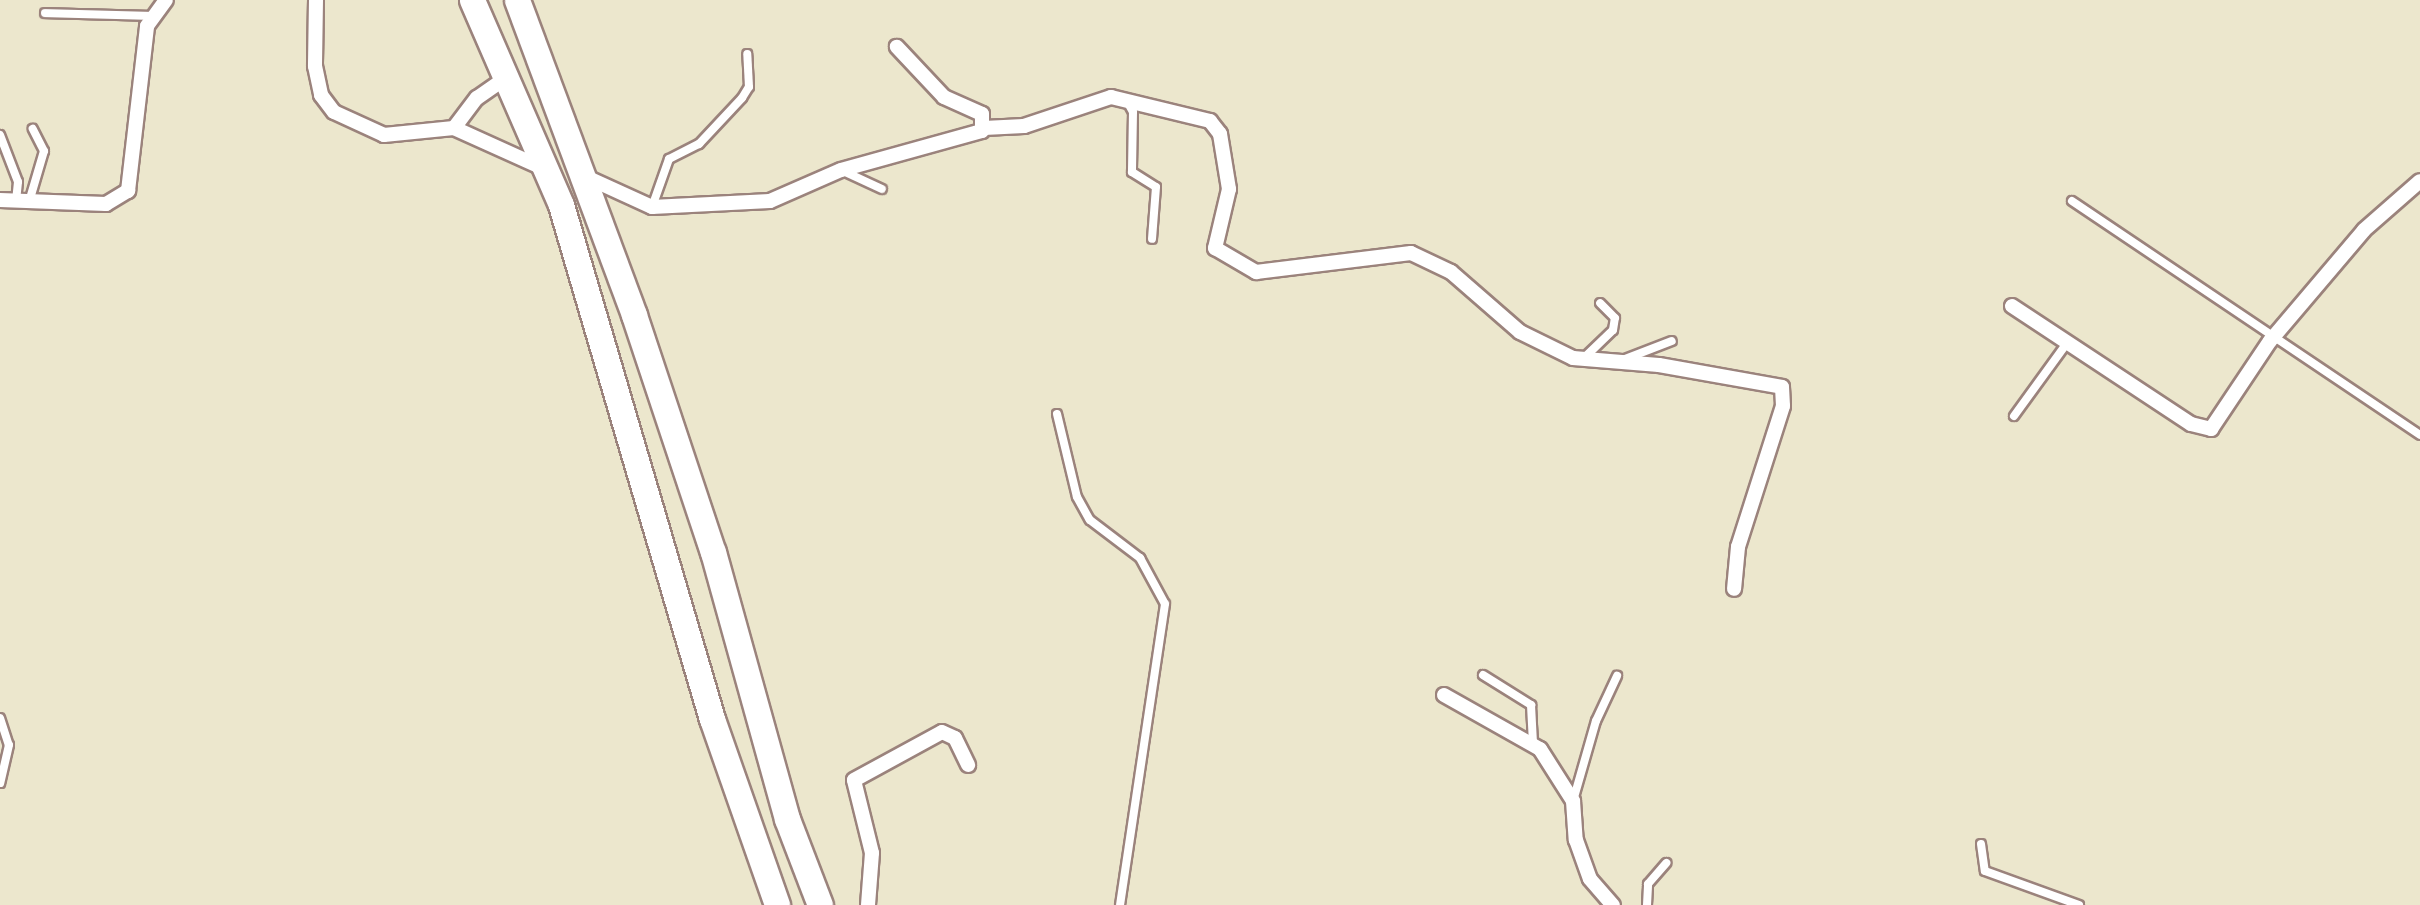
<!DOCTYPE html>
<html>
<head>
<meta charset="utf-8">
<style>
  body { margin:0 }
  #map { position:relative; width:2420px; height:905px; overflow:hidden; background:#ece7cd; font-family:"Playpen Sans",sans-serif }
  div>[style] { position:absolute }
  .roads { filter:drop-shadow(2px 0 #9b837c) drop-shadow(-2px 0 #9b837c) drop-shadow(0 2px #9b837c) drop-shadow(0 -2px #9b837c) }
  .lane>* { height:8px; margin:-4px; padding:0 4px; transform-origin:4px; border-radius:4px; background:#fff }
  .street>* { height:14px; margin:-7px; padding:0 7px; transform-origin:7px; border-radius:7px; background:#fff }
  .highway>* { height:25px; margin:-12.5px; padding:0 12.5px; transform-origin:12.5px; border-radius:12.5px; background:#fff }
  span { translate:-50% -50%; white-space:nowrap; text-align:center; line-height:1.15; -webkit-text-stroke:8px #f6f6f2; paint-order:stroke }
</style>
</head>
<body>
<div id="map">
  <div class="roads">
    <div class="lane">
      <i style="left:45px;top:13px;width:105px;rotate:1.6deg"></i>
      <i style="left:1128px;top:103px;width:10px;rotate:61deg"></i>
      <i style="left:1133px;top:112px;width:60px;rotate:91deg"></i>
      <i style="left:1132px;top:172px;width:28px;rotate:32deg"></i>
      <i style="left:1156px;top:187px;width:52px;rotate:94.4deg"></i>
      <i style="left:0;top:135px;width:50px;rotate:69deg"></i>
      <i style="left:18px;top:182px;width:19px;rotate:96deg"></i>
      <i style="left:841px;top:170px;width:45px;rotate:24.9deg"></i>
      <i style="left:2072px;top:201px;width:419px;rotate:33.9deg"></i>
      <i style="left:29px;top:202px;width:53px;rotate:-73.6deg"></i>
      <i style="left:44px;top:151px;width:25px;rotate:-117deg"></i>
      <i style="left:652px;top:207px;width:51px;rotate:-70.5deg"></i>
      <i style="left:669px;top:159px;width:34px;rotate:-27deg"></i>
      <i style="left:699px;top:144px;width:63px;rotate:-46.9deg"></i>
      <i style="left:742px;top:98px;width:13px;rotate:-58deg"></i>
      <i style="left:749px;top:87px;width:33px;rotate:-93deg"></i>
      <i style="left:1586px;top:356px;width:37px;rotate:-44deg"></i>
      <i style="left:1613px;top:330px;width:12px;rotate:-81deg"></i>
      <i style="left:1615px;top:318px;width:21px;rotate:-135deg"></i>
      <i style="left:1625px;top:359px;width:50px;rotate:-21deg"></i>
      <i style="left:1057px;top:414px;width:85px;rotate:76.5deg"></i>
      <i style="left:1077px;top:497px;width:26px;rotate:61deg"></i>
      <i style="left:1090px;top:520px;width:63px;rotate:37.2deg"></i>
      <i style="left:1140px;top:558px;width:52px;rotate:61.5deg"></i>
      <i style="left:1165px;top:604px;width:304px;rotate:98.5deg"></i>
      <i style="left:2014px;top:416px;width:90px;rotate:-54deg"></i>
      <i style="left:1483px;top:675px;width:57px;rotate:32deg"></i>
      <i style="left:1531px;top:705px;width:38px;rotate:87deg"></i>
      <i style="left:0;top:718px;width:28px;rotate:72deg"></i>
      <i style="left:9px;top:745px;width:39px;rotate:103deg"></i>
      <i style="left:1573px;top:801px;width:83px;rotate:-74deg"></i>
      <i style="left:1596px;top:721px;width:50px;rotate:-65deg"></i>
      <i style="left:1981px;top:844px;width:27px;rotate:82deg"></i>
      <i style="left:1985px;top:871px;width:100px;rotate:19.9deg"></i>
      <i style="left:1647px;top:905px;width:21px;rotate:-87deg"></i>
      <i style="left:1648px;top:884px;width:28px;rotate:-49deg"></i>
    </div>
    <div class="street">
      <i style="left:316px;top:0;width:66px;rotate:90.9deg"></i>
      <i style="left:315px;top:66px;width:30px;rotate:78deg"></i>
      <i style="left:321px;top:95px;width:21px;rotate:53deg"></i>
      <i style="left:334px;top:112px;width:55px;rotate:24.7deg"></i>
      <i style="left:384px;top:135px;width:70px;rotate:-5.7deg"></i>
      <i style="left:454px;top:128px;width:100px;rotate:24.3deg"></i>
      <i style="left:454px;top:128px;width:38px;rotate:-53deg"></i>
      <i style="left:477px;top:98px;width:35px;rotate:-35deg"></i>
      <i style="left:984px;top:128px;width:40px;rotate:-2.9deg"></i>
      <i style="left:1024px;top:126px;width:92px;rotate:-18.4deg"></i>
      <i style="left:1111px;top:97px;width:102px;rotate:13.6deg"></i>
      <i style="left:1210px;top:121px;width:16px;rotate:52deg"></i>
      <i style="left:1220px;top:134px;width:56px;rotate:80.7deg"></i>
      <i style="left:1229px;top:189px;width:61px;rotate:103.3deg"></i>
      <i style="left:1215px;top:248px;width:48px;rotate:30.3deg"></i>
      <i style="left:1256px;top:272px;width:156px;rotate:-7deg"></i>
      <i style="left:1411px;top:253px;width:44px;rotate:25.4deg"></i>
      <i style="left:1451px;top:272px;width:91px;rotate:41deg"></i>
      <i style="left:1520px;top:332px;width:59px;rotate:26.1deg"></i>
      <i style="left:1573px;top:358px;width:86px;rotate:4.7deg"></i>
      <i style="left:1659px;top:365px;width:125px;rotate:10.1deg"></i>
      <i style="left:1782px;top:387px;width:19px;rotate:87deg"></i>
      <i style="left:1783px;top:406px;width:148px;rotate:107.7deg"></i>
      <i style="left:1738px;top:547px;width:42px;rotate:95.4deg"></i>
      <i style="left:584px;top:176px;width:75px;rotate:24.5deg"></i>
      <i style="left:652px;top:207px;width:118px;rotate:-2.9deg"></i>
      <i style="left:770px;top:201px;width:77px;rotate:-23.6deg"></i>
      <i style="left:841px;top:170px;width:146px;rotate:-15.5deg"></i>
      <i style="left:982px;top:131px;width:17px;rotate:-90deg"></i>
      <i style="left:982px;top:114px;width:42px;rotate:-155.9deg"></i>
      <i style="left:944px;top:97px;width:69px;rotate:-133.2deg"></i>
      <i style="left:0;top:200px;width:106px;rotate:2.2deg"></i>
      <i style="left:106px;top:204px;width:26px;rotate:-31deg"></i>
      <i style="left:128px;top:191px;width:166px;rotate:-83.4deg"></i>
      <i style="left:147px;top:26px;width:32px;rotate:-54deg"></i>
      <i style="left:2012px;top:306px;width:214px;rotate:33.4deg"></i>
      <i style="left:2191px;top:424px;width:21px;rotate:14deg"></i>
      <i style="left:2211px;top:429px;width:106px;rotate:-56.2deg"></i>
      <i style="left:2270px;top:341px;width:145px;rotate:-49.7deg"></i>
      <i style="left:2364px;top:230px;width:74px;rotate:-41.2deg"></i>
      <i style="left:1444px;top:695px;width:110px;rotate:29.4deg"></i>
      <i style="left:1540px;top:749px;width:62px;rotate:57.6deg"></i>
      <i style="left:1573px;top:801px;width:39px;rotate:86deg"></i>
      <i style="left:1576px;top:840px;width:41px;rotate:70.3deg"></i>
      <i style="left:1590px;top:879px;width:35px;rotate:49deg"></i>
      <i style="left:868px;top:905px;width:52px;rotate:-85.6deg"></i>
      <i style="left:872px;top:853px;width:75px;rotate:-103.9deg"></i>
      <i style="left:854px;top:780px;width:100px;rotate:-28.6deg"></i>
      <i style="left:942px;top:732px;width:14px;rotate:25deg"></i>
      <i style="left:955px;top:738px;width:30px;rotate:64deg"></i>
    </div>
    <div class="highway">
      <i style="left:472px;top:0;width:223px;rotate:66.5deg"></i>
      <i style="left:561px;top:205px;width:536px;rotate:73.63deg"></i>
      <i style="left:712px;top:719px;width:197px;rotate:70.7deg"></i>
      <i style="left:517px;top:0;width:336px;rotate:69.6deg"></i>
      <i style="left:634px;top:315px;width:250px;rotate:71.6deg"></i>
      <i style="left:713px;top:552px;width:277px;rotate:74.5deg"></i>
      <i style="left:787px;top:819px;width:92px;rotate:69deg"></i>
    </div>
  </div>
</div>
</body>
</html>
